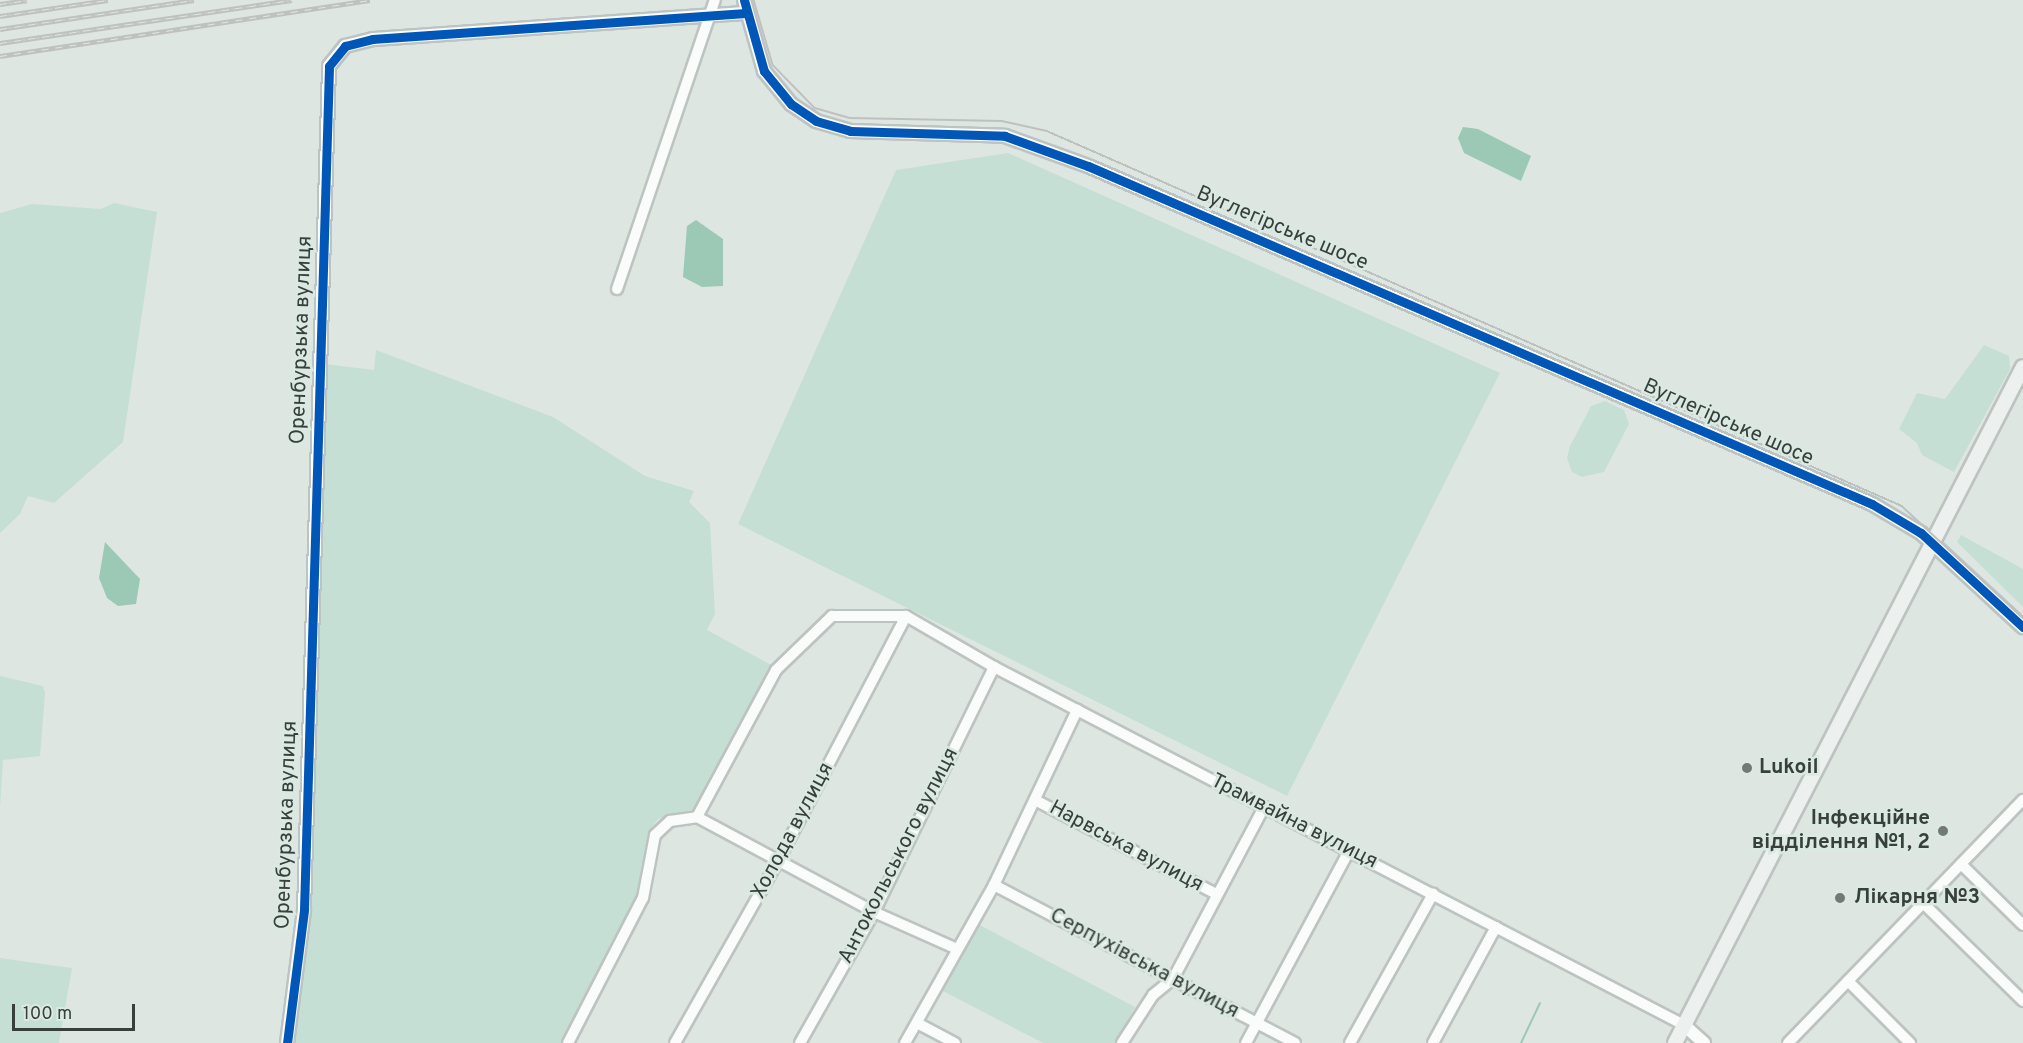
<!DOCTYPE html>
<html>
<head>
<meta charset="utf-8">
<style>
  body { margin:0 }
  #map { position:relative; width:2023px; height:1043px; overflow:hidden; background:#dee6e2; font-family:Overpass,sans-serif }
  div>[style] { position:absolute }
  .green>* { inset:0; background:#c6dfd4 }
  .water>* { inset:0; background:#9cc9b5 }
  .stream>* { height:2px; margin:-1px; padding:0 1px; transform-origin:1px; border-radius:1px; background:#9cc9b5 }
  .roads { filter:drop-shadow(2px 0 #bdc3c0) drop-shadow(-2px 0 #bdc3c0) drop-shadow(0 2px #bdc3c0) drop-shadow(0 -2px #bdc3c0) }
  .minor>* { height:10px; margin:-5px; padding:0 5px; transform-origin:5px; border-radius:5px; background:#fafbfb }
  .tertiary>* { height:12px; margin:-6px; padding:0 6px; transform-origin:6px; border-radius:6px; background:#fafbfb }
  .secondary>* { height:14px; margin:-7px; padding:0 7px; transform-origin:7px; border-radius:7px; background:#ecf0ef }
  .tram>* { height:1.5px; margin:-0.75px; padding:0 0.75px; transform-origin:0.75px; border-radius:0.75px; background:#bfc1c0 }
  .rail>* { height:4.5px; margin-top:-2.25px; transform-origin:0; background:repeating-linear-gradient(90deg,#dae9e2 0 7px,#bfc1c0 0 14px); box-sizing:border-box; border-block:2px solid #bfc1c0 }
  .cycleway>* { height:9px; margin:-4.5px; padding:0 4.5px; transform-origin:4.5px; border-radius:4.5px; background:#0057b8 }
  .dots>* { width:16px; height:16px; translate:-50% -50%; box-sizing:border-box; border:3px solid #dae9e2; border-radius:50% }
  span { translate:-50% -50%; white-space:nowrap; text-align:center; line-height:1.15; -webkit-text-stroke:5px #dae9e2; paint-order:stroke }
  .street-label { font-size:21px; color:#393f3c }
  .poi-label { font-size:21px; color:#393f3c; font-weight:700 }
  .left { translate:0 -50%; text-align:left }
  .right { translate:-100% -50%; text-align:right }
  .scale { position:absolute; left:12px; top:1004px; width:123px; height:27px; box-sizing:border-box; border:3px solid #393f3c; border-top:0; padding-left:8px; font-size:18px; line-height:21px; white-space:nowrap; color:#393f3c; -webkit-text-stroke:4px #dae9e2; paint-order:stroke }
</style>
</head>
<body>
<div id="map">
  <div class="green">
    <i style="clip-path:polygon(1008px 153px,1500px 373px,1287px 796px,738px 524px,896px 170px)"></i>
    <i style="clip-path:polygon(114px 203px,157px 212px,123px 442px,54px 503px,28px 496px,20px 514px,0 533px,0 213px,32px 204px,101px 209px)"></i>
    <i style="clip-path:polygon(1984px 345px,2009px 356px,2010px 369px,1954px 472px,1922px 455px,1917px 443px,1899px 429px,1917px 393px,1945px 399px)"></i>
    <i style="clip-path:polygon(376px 350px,553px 417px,645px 476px,694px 491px,689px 502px,710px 523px,715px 614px,707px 630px,773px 666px,696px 809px,658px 819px,649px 831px,641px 888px,568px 1043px,291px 1043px,310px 909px,325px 364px,374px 370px)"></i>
    <i style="clip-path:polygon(1605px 401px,1624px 410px,1629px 424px,1604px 472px,1582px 477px,1572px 472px,1567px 458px,1570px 446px,1591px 406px)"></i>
    <i style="clip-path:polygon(1961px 535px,2023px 569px,2023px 607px,1957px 542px)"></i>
    <i style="clip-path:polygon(0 676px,43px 686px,45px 693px,40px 756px,3px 760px,0 808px)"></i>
    <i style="clip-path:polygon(976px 923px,1135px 1007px,1116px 1043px,1043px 1043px,941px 990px)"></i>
    <i style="clip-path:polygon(0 958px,72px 968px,59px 1043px,0 1043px)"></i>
  </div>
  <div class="water">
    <i style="clip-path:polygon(1463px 127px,1478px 129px,1531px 156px,1521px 181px,1464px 153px,1458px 138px)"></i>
    <i style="clip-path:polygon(696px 220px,723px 239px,723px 286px,702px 287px,683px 277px,687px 226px)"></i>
    <i style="clip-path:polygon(105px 542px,140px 579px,136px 604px,118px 606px,107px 598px,99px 578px)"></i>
  </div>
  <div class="stream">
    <i style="left:1521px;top:1043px;width:44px;rotate:-64.6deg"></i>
  </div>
  <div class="roads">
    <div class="minor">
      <i style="left:617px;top:289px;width:305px;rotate:-71.3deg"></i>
      <i style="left:906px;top:616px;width:102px;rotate:30.1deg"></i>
      <i style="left:994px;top:667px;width:777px;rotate:27.42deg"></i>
      <i style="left:1035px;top:800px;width:204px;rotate:27.4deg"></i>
      <i style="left:697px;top:817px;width:201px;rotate:28.2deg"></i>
      <i style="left:874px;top:912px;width:91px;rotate:24deg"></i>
      <i style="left:1961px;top:864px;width:87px;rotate:44.5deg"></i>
      <i style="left:994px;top:885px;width:340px;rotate:27.7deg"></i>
      <i style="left:1923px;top:903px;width:140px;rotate:44.4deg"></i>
      <i style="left:1848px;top:981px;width:88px;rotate:45deg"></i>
      <i style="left:917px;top:1023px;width:43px;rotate:27.8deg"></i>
      <i style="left:568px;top:1043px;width:163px;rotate:-62.7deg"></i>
      <i style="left:643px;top:898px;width:64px;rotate:-79.2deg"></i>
      <i style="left:655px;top:835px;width:21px;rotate:-43deg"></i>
      <i style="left:670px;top:821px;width:27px;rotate:-8deg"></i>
      <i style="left:697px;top:817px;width:167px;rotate:-61.7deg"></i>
      <i style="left:776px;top:670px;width:78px;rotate:-44deg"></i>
      <i style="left:832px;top:616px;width:74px"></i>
      <i style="left:675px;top:1043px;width:209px;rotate:-60.5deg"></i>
      <i style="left:778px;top:861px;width:276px;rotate:-62.4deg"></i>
      <i style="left:800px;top:1043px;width:150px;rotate:-60.5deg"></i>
      <i style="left:874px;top:912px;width:273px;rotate:-63.9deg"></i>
      <i style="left:905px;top:1043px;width:181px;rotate:-60.6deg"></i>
      <i style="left:994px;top:885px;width:194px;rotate:-64.6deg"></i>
      <i style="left:1122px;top:1043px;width:57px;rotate:-57.1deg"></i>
      <i style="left:1153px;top:995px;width:26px;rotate:-39deg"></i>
      <i style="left:1173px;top:979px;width:195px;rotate:-62.1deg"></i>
      <i style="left:1246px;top:1043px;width:218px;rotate:-61.8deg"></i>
      <i style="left:1350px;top:1043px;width:171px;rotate:-60.9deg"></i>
      <i style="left:1433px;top:1043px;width:132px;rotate:-61.5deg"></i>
      <i style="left:1788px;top:1043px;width:338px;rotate:-46deg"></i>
    </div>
    <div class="tertiary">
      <i style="left:744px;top:0;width:74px;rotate:74.3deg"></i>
      <i style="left:764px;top:71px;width:43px;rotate:50.7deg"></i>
      <i style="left:791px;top:104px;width:30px;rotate:34deg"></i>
      <i style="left:816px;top:121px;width:35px;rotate:16deg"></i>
      <i style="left:850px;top:131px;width:155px;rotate:1.8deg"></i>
      <i style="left:1005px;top:136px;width:88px;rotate:19.9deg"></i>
      <i style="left:1088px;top:166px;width:854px;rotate:23.32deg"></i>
      <i style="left:1872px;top:504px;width:57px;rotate:30.6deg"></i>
      <i style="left:1921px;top:533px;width:139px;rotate:42.7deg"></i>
      <i style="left:1684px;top:1025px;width:27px;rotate:42deg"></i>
      <i style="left:287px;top:1043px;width:134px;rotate:-82.7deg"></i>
      <i style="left:304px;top:910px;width:844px;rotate:-88.3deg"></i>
      <i style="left:329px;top:66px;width:26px;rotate:-51deg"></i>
      <i style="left:345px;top:46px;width:29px;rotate:-14deg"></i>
      <i style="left:373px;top:39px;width:373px;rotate:-4deg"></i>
    </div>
    <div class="secondary">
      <i style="left:1675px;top:1043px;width:760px;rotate:-62.76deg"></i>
    </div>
  </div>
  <div class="tram">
    <i style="left:754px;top:0;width:68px;rotate:73.7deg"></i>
    <i style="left:773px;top:65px;width:60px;rotate:45.7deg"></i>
    <i style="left:815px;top:108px;width:36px;rotate:16deg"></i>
    <i style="left:850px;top:118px;width:152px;rotate:1.1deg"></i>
    <i style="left:1002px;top:121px;width:46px;rotate:12.5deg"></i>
    <i style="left:1047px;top:131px;width:934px;rotate:23.68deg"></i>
    <i style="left:1902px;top:506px;width:165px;rotate:42.8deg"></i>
  </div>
  <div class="rail">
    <i style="left:0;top:4px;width:27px;rotate:-8deg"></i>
    <i style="left:0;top:16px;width:109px;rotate:-8.4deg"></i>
    <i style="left:0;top:29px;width:196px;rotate:-8.5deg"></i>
    <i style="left:0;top:43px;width:295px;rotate:-8.4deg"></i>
    <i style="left:0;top:56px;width:374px;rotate:-8.6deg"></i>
  </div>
  <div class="cycleway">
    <i style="left:744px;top:0;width:74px;rotate:74.3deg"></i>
    <i style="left:764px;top:71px;width:43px;rotate:50.7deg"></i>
    <i style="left:791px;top:104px;width:30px;rotate:34deg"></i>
    <i style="left:816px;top:121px;width:35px;rotate:16deg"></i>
    <i style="left:850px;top:131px;width:155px;rotate:1.8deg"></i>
    <i style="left:1005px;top:136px;width:88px;rotate:19.9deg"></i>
    <i style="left:1088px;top:166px;width:854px;rotate:23.32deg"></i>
    <i style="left:1872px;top:504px;width:57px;rotate:30.6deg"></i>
    <i style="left:1921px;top:533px;width:139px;rotate:42.7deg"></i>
    <i style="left:287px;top:1043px;width:134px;rotate:-82.7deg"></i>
    <i style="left:304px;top:910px;width:844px;rotate:-88.3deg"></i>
    <i style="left:329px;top:66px;width:26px;rotate:-51deg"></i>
    <i style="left:345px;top:46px;width:29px;rotate:-14deg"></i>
    <i style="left:373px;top:39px;width:373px;rotate:-4deg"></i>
  </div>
  <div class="dots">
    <i style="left:1747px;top:768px;background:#737976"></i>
    <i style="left:1943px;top:831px;background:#737976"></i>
    <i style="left:1840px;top:898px;background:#737976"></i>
  </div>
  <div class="street-label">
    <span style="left:1282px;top:229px;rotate:23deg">Вуглегірське шосе</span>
    <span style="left:302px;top:340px;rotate:-88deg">Оренбурзька вулиця</span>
    <span style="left:1728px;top:423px;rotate:24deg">Вуглегірське шосе</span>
    <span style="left:1294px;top:822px;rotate:27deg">Трамвайна вулиця</span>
    <span style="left:287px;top:825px;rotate:-88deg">Оренбурзька вулиця</span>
    <span style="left:793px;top:831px;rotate:-62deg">Холода вулиця</span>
    <span style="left:1126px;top:847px;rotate:28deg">Нарвська вулиця</span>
    <span style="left:899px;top:856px;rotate:-63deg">Антокольського вулиця</span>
    <span style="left:1144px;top:964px;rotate:28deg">Серпухівська вулиця</span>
  </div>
  <div class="poi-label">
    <span class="left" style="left:1759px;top:768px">Lukoil</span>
    <span class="right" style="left:1930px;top:831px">Інфекційне<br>відділення №1, 2</span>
    <span class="left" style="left:1854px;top:898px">Лікарня №3</span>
  </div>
  <div class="scale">100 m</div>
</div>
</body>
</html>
